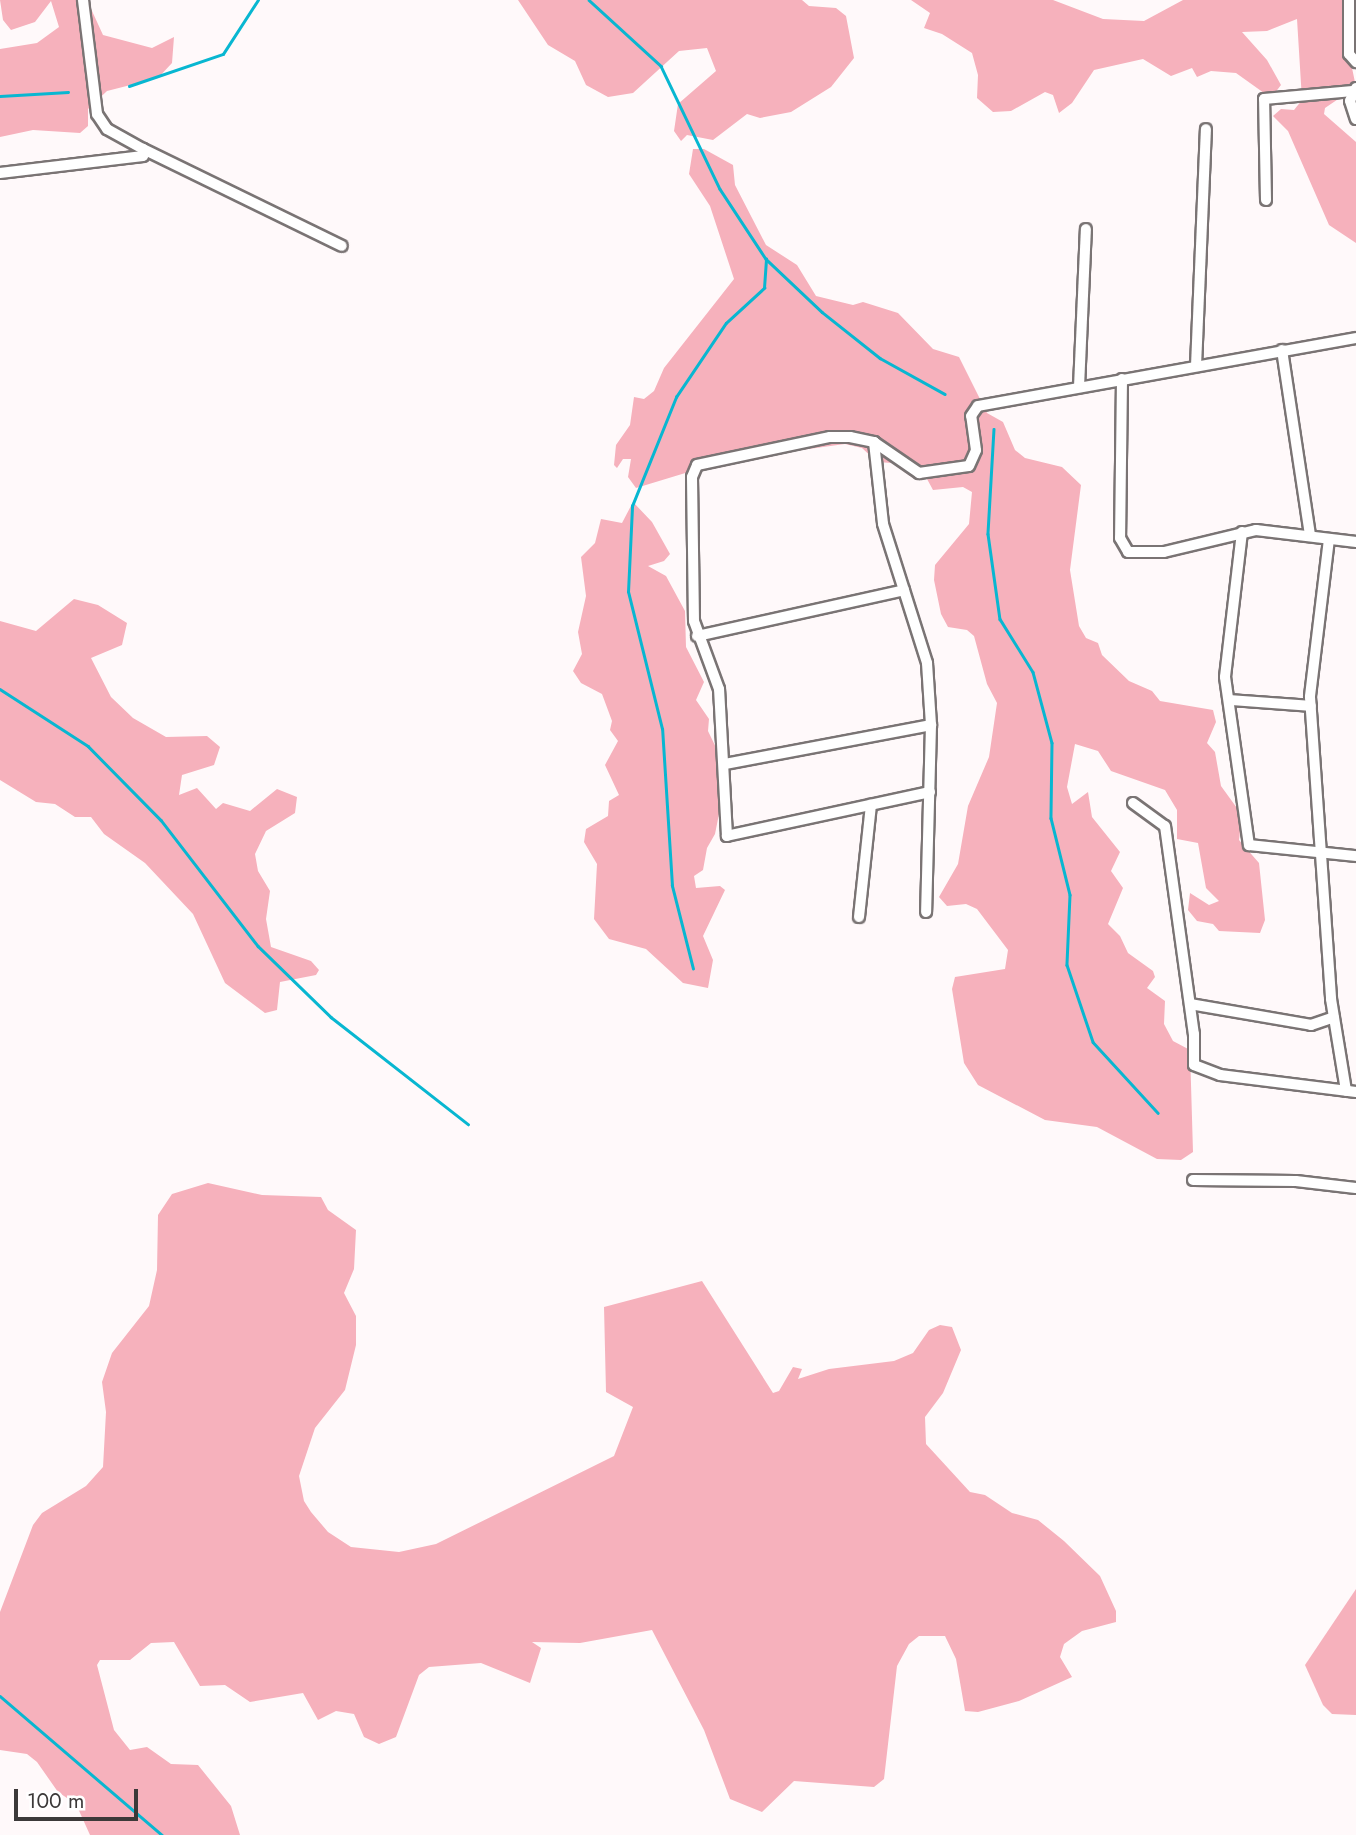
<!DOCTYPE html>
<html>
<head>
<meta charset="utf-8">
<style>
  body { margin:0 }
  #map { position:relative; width:1356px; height:1835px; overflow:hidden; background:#fff9fa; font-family:Jost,sans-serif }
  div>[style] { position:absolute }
  .green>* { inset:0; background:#f6b1bc }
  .stream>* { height:2.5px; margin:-1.25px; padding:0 1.25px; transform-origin:1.25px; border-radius:1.25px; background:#08b7d1 }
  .roads { filter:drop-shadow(2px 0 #7a7474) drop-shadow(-2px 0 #7a7474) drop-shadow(0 2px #7a7474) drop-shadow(0 -2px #7a7474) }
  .minor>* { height:10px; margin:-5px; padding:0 5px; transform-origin:5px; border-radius:5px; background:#fff }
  span { translate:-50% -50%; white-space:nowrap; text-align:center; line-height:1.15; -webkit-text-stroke:7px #fff; paint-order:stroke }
  .scale { position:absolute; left:14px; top:1789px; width:124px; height:32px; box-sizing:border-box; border:4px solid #3c3939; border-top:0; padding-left:9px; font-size:21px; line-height:24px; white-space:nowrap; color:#3c3939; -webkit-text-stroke:5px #fff; paint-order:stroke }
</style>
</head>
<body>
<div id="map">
  <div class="green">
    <i style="clip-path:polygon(0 0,87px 0,103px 35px,152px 48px,174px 37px,172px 63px,158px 78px,107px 91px,88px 109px,88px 126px,80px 133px,33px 130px,0 137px,0 49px,37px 43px,59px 27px,51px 1px,35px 22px,11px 30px,3px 20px)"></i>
    <i style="clip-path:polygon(518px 0,802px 0,809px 6px,836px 8px,846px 16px,854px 58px,831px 87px,791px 112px,760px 118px,747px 114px,713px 140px,687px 135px,681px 141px,674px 131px,678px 104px,716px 71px,707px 48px,679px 51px,633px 93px,608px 97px,586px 85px,575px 61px,548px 45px)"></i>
    <i style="clip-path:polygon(911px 0,1053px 0,1103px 19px,1144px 21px,1183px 0,1356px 0,1356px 9px,1343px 25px,1356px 87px,1325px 108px,1324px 114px,1356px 142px,1356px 243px,1329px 225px,1288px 131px,1273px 116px,1281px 109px,1294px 110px,1302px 100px,1297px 19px,1267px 31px,1242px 32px,1267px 60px,1281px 85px,1271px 98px,1236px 73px,1211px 71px,1197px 77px,1192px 68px,1171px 76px,1143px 59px,1094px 70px,1072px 103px,1059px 113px,1053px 95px,1045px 92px,1011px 111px,993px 112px,977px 98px,978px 75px,972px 53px,942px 34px,924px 28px,930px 13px)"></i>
    <i style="clip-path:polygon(693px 149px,704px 149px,733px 165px,735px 185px,766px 245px,797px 265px,816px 296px,853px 305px,863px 302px,898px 313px,933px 349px,959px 357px,987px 413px,1003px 422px,1015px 450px,1025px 458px,1062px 467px,1081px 485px,1070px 570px,1079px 626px,1086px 638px,1098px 643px,1102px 655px,1129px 681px,1152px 691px,1160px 701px,1213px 710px,1216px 722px,1207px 743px,1215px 752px,1221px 786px,1242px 815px,1239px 840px,1259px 863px,1265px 920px,1260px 933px,1219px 931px,1213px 924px,1197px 921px,1188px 910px,1190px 893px,1209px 905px,1219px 901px,1206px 888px,1198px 843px,1177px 839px,1177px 810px,1165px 790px,1111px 771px,1098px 751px,1075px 744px,1067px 787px,1072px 804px,1088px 792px,1092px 817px,1120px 852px,1111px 871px,1123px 888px,1108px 924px,1120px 936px,1128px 953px,1153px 971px,1155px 977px,1147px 988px,1165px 1001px,1164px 1024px,1173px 1041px,1190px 1050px,1193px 1152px,1181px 1160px,1157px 1159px,1097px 1127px,1045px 1120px,978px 1085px,964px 1063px,952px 989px,955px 977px,1005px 969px,1008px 950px,977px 909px,966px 904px,947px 906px,939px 897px,958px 864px,968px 806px,989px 757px,997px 703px,987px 684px,974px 636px,967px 630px,948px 627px,941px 614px,934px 580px,935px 565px,969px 524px,972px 492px,963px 487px,933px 490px,920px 466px,910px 476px,892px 463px,877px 462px,862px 448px,845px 444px,772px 454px,750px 446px,738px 457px,636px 488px,628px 477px,631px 459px,623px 459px,617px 468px,614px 465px,616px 445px,630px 425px,634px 397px,644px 399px,654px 391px,664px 368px,734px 279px,710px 206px,689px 174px)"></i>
    <i style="clip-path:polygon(633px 502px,652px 522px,670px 554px,664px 561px,648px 566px,666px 576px,685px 611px,686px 647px,704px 682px,696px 700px,709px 719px,708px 731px,721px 758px,722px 799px,715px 834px,707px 848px,703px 870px,694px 876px,696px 888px,720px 886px,725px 890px,703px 936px,713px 960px,708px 988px,683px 983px,646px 949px,609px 939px,594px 919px,597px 864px,584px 842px,586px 829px,608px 816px,609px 801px,619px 795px,605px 765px,618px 741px,610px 730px,612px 721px,602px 694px,581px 683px,573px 671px,582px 654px,578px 632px,586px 596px,581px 557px,595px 543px,601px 519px,622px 523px)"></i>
    <i style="clip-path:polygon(74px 599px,98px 605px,127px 623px,122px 645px,91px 658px,111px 697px,133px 718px,166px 737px,207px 736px,220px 747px,214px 765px,182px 775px,179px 795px,197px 788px,216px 809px,223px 803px,250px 811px,277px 789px,297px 797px,295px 813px,266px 831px,255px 854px,258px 871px,270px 891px,266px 919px,271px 947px,311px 961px,319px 970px,316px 975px,280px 982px,277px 1010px,265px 1013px,225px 983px,193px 914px,145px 863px,104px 834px,91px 817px,75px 817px,55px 804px,36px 802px,0 780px,0 621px,36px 631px)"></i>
    <i style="clip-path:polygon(208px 1183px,262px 1195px,321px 1197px,328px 1210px,356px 1230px,354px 1269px,344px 1293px,356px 1316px,356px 1345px,345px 1390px,315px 1428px,299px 1476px,304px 1501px,311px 1512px,328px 1532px,351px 1547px,399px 1552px,436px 1544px,614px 1456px,633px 1407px,606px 1392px,604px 1307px,702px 1281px,773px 1393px,779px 1391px,793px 1367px,802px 1369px,798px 1379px,829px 1369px,894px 1361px,913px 1353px,929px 1330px,940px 1325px,952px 1327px,961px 1350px,943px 1393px,925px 1417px,926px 1444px,970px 1492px,985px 1495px,1012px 1513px,1038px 1520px,1064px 1541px,1100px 1576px,1116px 1611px,1116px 1622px,1082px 1631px,1064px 1644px,1060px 1657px,1072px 1677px,1019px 1701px,978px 1712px,965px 1711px,956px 1659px,945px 1636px,919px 1636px,909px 1644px,897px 1666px,884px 1779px,874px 1787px,794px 1781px,762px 1812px,730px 1799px,704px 1730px,652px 1630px,580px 1643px,532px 1642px,541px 1648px,530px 1683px,481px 1663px,429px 1667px,419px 1675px,396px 1737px,379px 1744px,364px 1737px,354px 1714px,336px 1711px,318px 1720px,303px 1693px,250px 1702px,225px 1685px,200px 1686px,174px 1642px,151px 1643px,130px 1660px,100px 1660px,97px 1665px,114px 1730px,130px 1750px,147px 1747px,171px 1764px,198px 1765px,231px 1806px,240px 1835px,90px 1835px,76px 1804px,58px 1792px,37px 1762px,27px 1754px,0 1750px,0 1612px,33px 1525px,42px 1513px,86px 1486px,103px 1467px,106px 1412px,102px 1382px,112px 1353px,149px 1306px,157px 1270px,158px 1215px,172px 1194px)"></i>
    <i style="clip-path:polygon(1356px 1589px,1356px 1715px,1332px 1714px,1323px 1705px,1305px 1665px)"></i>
  </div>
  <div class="stream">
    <i style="left:589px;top:0;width:98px;rotate:42.5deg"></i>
    <i style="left:661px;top:66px;width:136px;rotate:64.4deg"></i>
    <i style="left:720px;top:189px;width:84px;rotate:56.7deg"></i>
    <i style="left:766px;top:259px;width:77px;rotate:43.4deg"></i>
    <i style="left:822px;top:312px;width:74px;rotate:38.4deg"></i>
    <i style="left:880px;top:358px;width:74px;rotate:29deg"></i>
    <i style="left:129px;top:86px;width:99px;rotate:-18.8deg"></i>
    <i style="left:223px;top:54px;width:64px;rotate:-57.1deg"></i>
    <i style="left:0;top:96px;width:68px;rotate:-3.4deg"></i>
    <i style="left:994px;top:429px;width:105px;rotate:93.3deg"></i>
    <i style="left:988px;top:534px;width:86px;rotate:82deg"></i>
    <i style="left:1000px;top:619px;width:62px;rotate:58.1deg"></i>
    <i style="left:1033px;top:672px;width:73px;rotate:75deg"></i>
    <i style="left:1052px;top:743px;width:75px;rotate:90.8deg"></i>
    <i style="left:1051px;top:818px;width:79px;rotate:76.1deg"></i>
    <i style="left:1070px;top:895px;width:70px;rotate:92.5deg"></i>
    <i style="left:1067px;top:965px;width:81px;rotate:71.3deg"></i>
    <i style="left:1093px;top:1042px;width:96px;rotate:47.5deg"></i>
    <i style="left:0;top:689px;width:105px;rotate:32.9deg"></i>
    <i style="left:88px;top:746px;width:104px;rotate:45.4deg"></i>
    <i style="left:161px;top:820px;width:159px;rotate:52.4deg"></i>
    <i style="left:258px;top:946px;width:102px;rotate:44.2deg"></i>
    <i style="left:331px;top:1017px;width:174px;rotate:38deg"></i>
    <i style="left:693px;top:969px;width:86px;rotate:-104.2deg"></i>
    <i style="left:672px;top:886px;width:157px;rotate:-93.6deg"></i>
    <i style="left:662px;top:729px;width:141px;rotate:-103.9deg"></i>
    <i style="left:628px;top:592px;width:86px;rotate:-87.3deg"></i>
    <i style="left:632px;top:506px;width:118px;rotate:-68deg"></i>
    <i style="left:676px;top:397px;width:89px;rotate:-56deg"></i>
    <i style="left:726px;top:323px;width:52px;rotate:-42.6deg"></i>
    <i style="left:764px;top:288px;width:29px;rotate:-86deg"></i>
    <i style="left:0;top:1696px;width:213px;rotate:40.6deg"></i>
  </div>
  <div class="roads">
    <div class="minor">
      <i style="left:1349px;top:0;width:54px;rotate:90deg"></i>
      <i style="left:1349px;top:54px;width:11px;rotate:49deg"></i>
      <i style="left:1356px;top:88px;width:14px;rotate:115deg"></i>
      <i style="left:1350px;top:101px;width:19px;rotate:72deg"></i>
      <i style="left:143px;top:149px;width:221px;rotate:26deg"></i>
      <i style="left:0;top:173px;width:144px;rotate:-6.8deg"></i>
      <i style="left:143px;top:156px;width:7px;rotate:-90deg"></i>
      <i style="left:143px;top:149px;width:41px;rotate:-150.9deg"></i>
      <i style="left:107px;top:129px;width:18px;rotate:-124deg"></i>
      <i style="left:97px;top:114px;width:115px;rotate:-97deg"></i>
      <i style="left:1266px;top:200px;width:101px;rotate:-91.1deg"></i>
      <i style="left:1264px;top:99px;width:89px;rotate:-5.1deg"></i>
      <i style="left:1282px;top:350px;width:188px;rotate:81.4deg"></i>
      <i style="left:1196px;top:366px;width:237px;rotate:-87.6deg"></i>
      <i style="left:1122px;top:379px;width:159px;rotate:90.7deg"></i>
      <i style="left:1120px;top:538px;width:16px;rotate:60deg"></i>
      <i style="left:1128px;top:552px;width:36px"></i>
      <i style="left:1164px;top:552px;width:95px;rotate:-13.4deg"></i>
      <i style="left:1256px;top:530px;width:101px;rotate:6.8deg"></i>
      <i style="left:1079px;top:387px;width:158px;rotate:-87.5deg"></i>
      <i style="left:874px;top:442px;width:82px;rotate:83.7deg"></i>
      <i style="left:883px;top:524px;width:146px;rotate:72.4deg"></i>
      <i style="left:927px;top:663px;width:62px;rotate:86.3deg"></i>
      <i style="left:931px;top:725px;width:187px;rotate:91.5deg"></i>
      <i style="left:1242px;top:532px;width:146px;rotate:96.7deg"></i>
      <i style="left:1225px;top:677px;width:170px;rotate:81.9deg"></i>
      <i style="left:1249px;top:845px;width:108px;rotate:5.9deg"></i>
      <i style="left:1329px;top:539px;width:159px;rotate:96.9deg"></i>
      <i style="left:1310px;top:697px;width:303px;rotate:86deg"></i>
      <i style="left:1331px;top:999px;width:93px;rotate:80.7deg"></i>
      <i style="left:697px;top:636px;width:212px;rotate:-12.5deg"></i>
      <i style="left:1230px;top:700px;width:81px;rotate:4.2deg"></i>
      <i style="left:725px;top:764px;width:210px;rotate:-10.7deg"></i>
      <i style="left:930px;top:792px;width:208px;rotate:167.8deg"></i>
      <i style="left:727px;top:836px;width:147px;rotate:-93.1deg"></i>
      <i style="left:719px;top:689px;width:72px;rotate:-110.2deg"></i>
      <i style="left:694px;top:621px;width:144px;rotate:-90.8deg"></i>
      <i style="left:692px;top:477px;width:13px;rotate:-67deg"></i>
      <i style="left:697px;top:465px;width:136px;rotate:-11.9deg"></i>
      <i style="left:830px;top:437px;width:20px"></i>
      <i style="left:850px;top:437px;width:25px;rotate:12deg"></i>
      <i style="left:874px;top:442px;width:55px;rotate:34.6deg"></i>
      <i style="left:919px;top:473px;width:50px;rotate:-8deg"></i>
      <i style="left:969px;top:466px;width:17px;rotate:-66deg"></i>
      <i style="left:976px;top:450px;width:34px;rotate:-98deg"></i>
      <i style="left:971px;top:416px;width:12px;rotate:-55deg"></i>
      <i style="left:978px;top:406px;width:384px;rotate:-10.2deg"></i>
      <i style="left:1133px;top:803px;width:39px;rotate:36deg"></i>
      <i style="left:1165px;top:826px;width:210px;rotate:82.1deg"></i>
      <i style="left:1194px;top:1034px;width:31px;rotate:90deg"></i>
      <i style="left:1194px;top:1065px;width:28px;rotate:21deg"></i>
      <i style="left:1220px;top:1075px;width:137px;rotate:7.1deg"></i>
      <i style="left:859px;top:917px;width:113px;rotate:-83.9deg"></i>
      <i style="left:1190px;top:1004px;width:123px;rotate:9.8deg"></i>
      <i style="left:1311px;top:1025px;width:24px;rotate:-19deg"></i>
      <i style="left:1193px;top:1180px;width:103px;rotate:0.6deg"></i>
      <i style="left:1296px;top:1181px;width:60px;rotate:6.7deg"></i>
    </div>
  </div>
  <div class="scale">100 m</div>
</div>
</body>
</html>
